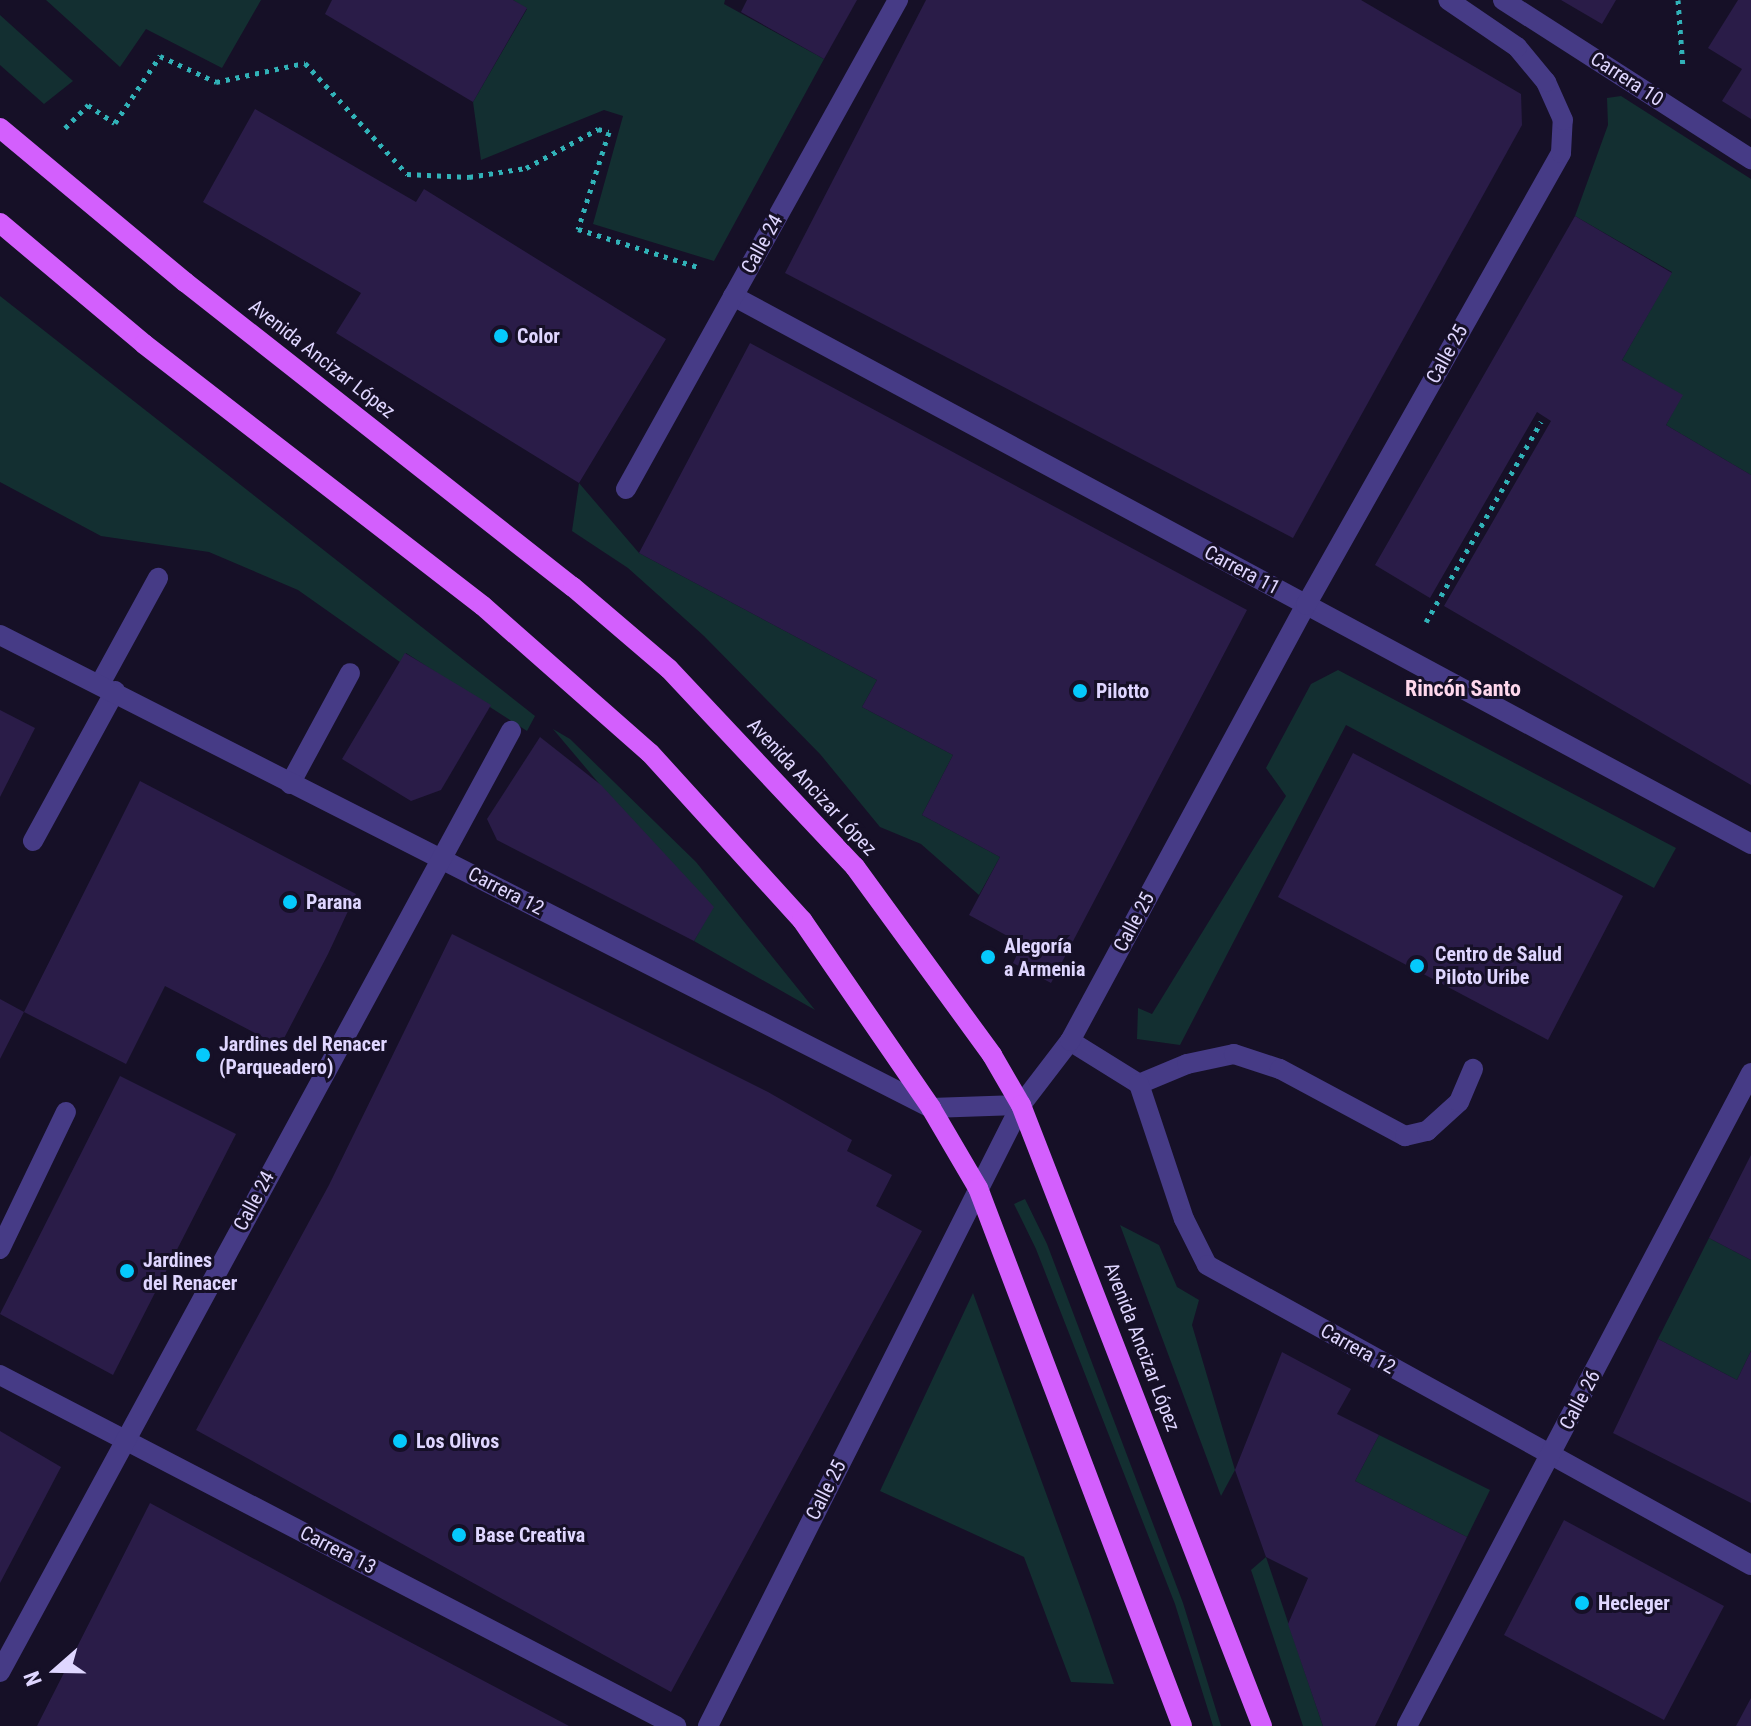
<!DOCTYPE html>
<html>
<head>
<meta charset="utf-8">
<style>
  body { margin:0 }
  #map { position:relative; width:1751px; height:1726px; overflow:hidden; background:#161027; font-family:"Roboto Condensed",sans-serif }
  div>[style] { position:absolute }
  .green>* { inset:0; background:#132f31 }
  .building>* { inset:0; background:#2a1c48 }
  .path>* { height:5px; margin-top:-2.5px; transform-origin:0; background:repeating-linear-gradient(90deg,#31b2b8 0 4px,transparent 0 10px) }
  .lane>* { height:20px; margin:-10px; padding:0 10px; transform-origin:10px; border-radius:10px; background:#463b86 }
  .street>* { height:20px; margin:-10px; padding:0 10px; transform-origin:10px; border-radius:10px; background:#463b86 }
  .primary>* { height:20px; margin:-10px; padding:0 10px; transform-origin:10px; border-radius:10px; background:#d35ffd }
  .dots>* { width:22px; height:22px; translate:-50% -50%; box-sizing:border-box; border:4px solid #161027; border-radius:50% }
  span { translate:-50% -50%; white-space:nowrap; text-align:center; line-height:1.15; -webkit-text-stroke:6px #161027; paint-order:stroke }
  .street-label { font-size:20px; color:#dfd6ff }
  .poi-label { font-size:20px; color:#dfd6ff; font-weight:700 }
  .left { translate:0 -50%; text-align:left }
  .neighbourhood-label { font-size:22px; color:#ffd8ed; font-weight:700 }
  .north { position:absolute; left:16px; top:1630px; width:80px; height:80px; -webkit-text-stroke:6px #161027; paint-order:stroke; rotate:250deg; font-size:22px; font-weight:700; line-height:32px; text-align:center; color:#dfd6ff }
  .north::after { content:''; display:block; margin:auto; width:28px; height:36px; background:#dfd6ff; clip-path:polygon(50% 0,100% 100%,50% 72%,0 100%) }
</style>
</head>
<body>
<div id="map">
  <div class="green">
    <i style="clip-path:polygon(46px 0,261px 0,222px 68px,146px 29px,120px 67px)"></i>
    <i style="clip-path:polygon(513px 0,725px 0,724px 4px,824px 59px,714px 261px,593px 224px,623px 116px,604px 110px,481px 160px,473px 102px,527px 9px)"></i>
    <i style="clip-path:polygon(0 15px,73px 81px,44px 104px,0 65px)"></i>
    <i style="clip-path:polygon(1621px 96px,1751px 179px,1751px 475px,1666px 425px,1682px 395px,1622px 360px,1672px 272px,1575px 216px,1608px 125px,1607px 98px)"></i>
    <i style="clip-path:polygon(0 296px,535px 716px,527px 731px,406px 653px,400px 662px,298px 590px,209px 552px,101px 536px,0 482px)"></i>
    <i style="clip-path:polygon(579px 483px,639px 553px,877px 680px,862px 707px,953px 755px,922px 815px,1000px 857px,979px 895px,921px 844px,880px 827px,820px 754px,704px 636px,628px 568px,572px 531px)"></i>
    <i style="clip-path:polygon(1338px 670px,1676px 848px,1654px 888px,1346px 725px,1180px 1045px,1137px 1039px,1138px 1008px,1152px 1014px,1286px 796px,1266px 768px,1311px 684px)"></i>
    <i style="clip-path:polygon(553px 729px,570px 739px,696px 862px,815px 1010px,694px 941px,713px 907px,645px 838px)"></i>
    <i style="clip-path:polygon(1025px 1199px,1047px 1244px,1183px 1603px,1221px 1726px,1213px 1726px,1175px 1604px,1036px 1249px,1014px 1204px)"></i>
    <i style="clip-path:polygon(1120px 1225px,1159px 1245px,1177px 1287px,1199px 1300px,1192px 1325px,1235px 1470px,1221px 1496px)"></i>
    <i style="clip-path:polygon(1709px 1238px,1751px 1260px,1751px 1351px,1737px 1380px,1658px 1339px)"></i>
    <i style="clip-path:polygon(973px 1293px,1089px 1611px,1114px 1684px,1071px 1682px,1024px 1557px,880px 1491px)"></i>
    <i style="clip-path:polygon(1379px 1435px,1490px 1490px,1467px 1537px,1355px 1481px)"></i>
    <i style="clip-path:polygon(1266px 1557px,1323px 1726px,1303px 1726px,1251px 1570px)"></i>
  </div>
  <div class="building">
    <i style="clip-path:polygon(332px 0,513px 0,527px 8px,473px 102px,325px 14px)"></i>
    <i style="clip-path:polygon(747px 0,857px 0,824px 59px,741px 12px)"></i>
    <i style="clip-path:polygon(926px 0,1361px 0,1521px 94px,1522px 125px,1293px 538px,785px 273px)"></i>
    <i style="clip-path:polygon(1561px 0,1616px 0,1602px 24px)"></i>
    <i style="clip-path:polygon(1738px 0,1751px 0,1751px 119px,1722px 101px,1742px 69px,1708px 48px)"></i>
    <i style="clip-path:polygon(255px 109px,416px 202px,424px 189px,666px 339px,579px 483px,336px 333px,361px 293px,203px 202px)"></i>
    <i style="clip-path:polygon(1575px 216px,1672px 273px,1622px 360px,1683px 395px,1666px 425px,1751px 475px,1751px 785px,1444px 606px,1551px 421px,1537px 412px,1430px 598px,1375px 565px)"></i>
    <i style="clip-path:polygon(750px 343px,1247px 610px,1051px 983px,1013px 963px,1022px 944px,969px 915px,1000px 857px,922px 815px,953px 755px,862px 707px,877px 680px,639px 553px)"></i>
    <i style="clip-path:polygon(405px 653px,491px 705px,441px 790px,411px 801px,342px 759px)"></i>
    <i style="clip-path:polygon(0 710px,35px 728px,0 797px)"></i>
    <i style="clip-path:polygon(540px 737px,601px 785px,714px 907px,694px 941px,497px 840px,487px 819px)"></i>
    <i style="clip-path:polygon(1353px 753px,1623px 896px,1548px 1040px,1278px 897px)"></i>
    <i style="clip-path:polygon(140px 781px,356px 894px,328px 954px,280px 1046px,165px 986px,126px 1064px,24px 1012px,0 1059px,0 999px,24px 1012px)"></i>
    <i style="clip-path:polygon(452px 934px,768px 1092px,852px 1140px,847px 1151px,892px 1175px,876px 1206px,922px 1231px,671px 1692px,196px 1430px,329px 1185px)"></i>
    <i style="clip-path:polygon(120px 1076px,236px 1134px,113px 1375px,0 1314px)"></i>
    <i style="clip-path:polygon(1751px 1155px,1751px 1260px,1709px 1238px)"></i>
    <i style="clip-path:polygon(1658px 1339px,1737px 1380px,1751px 1351px,1751px 1503px,1613px 1433px)"></i>
    <i style="clip-path:polygon(1282px 1352px,1351px 1389px,1337px 1414px,1379px 1435px,1355px 1481px,1467px 1537px,1375px 1726px,1323px 1726px,1288px 1624px,1308px 1578px,1266px 1557px,1235px 1470px)"></i>
    <i style="clip-path:polygon(0 1431px,61px 1467px,0 1583px)"></i>
    <i style="clip-path:polygon(150px 1503px,338px 1604px,569px 1726px,37px 1726px)"></i>
    <i style="clip-path:polygon(1564px 1520px,1724px 1606px,1664px 1720px,1504px 1635px)"></i>
    <i style="clip-path:polygon(1751px 1698px,1751px 1726px,1736px 1726px)"></i>
  </div>
  <div class="path">
    <i style="left:1678px;top:0;width:68px;rotate:85.8deg"></i>
    <i style="left:65px;top:128px;width:33px;rotate:-45deg"></i>
    <i style="left:88px;top:105px;width:32px;rotate:34deg"></i>
    <i style="left:115px;top:123px;width:81px;rotate:-56.1deg"></i>
    <i style="left:160px;top:56px;width:62px;rotate:24.9deg"></i>
    <i style="left:216px;top:82px;width:91px;rotate:-12.1deg"></i>
    <i style="left:305px;top:63px;width:151px;rotate:47.4deg"></i>
    <i style="left:407px;top:174px;width:62px;rotate:2.8deg"></i>
    <i style="left:469px;top:177px;width:58px;rotate:-9deg"></i>
    <i style="left:526px;top:168px;width:82px;rotate:-28.4deg"></i>
    <i style="left:598px;top:129px;width:11px;rotate:15deg"></i>
    <i style="left:609px;top:132px;width:102px;rotate:107.7deg"></i>
    <i style="left:578px;top:229px;width:129px;rotate:17.6deg"></i>
    <i style="left:1426px;top:622px;width:231px;rotate:-60.1deg"></i>
  </div>
  <div class="lane">
    <i style="left:100px;top:684px;width:121px;rotate:-61.3deg"></i>
    <i style="left:290px;top:784px;width:126px;rotate:-61.6deg"></i>
    <i style="left:33px;top:841px;width:171px;rotate:-61.3deg"></i>
    <i style="left:1139px;top:1084px;width:52px;rotate:-22.6deg"></i>
    <i style="left:1187px;top:1064px;width:48px;rotate:-12deg"></i>
    <i style="left:1234px;top:1054px;width:48px;rotate:18.1deg"></i>
    <i style="left:1280px;top:1069px;width:142px;rotate:28.2deg"></i>
    <i style="left:1405px;top:1136px;width:23px;rotate:-13deg"></i>
    <i style="left:1427px;top:1131px;width:43px;rotate:-42.2deg"></i>
    <i style="left:1459px;top:1102px;width:36px;rotate:-67deg"></i>
    <i style="left:0;top:1249px;width:152px;rotate:-64.3deg"></i>
  </div>
  <div class="street">
    <i style="left:1503px;top:0;width:295px;rotate:32.7deg"></i>
    <i style="left:733px;top:296px;width:1156px;rotate:28.29deg"></i>
    <i style="left:626px;top:489px;width:560px;rotate:-60.92deg"></i>
    <i style="left:0;top:635px;width:1044px;rotate:26.93deg"></i>
    <i style="left:931px;top:1108px;width:90px;rotate:-1.9deg"></i>
    <i style="left:1070px;top:1041px;width:81px;rotate:31.9deg"></i>
    <i style="left:1139px;top:1084px;width:142px;rotate:71.6deg"></i>
    <i style="left:1184px;top:1219px;width:51px;rotate:63.4deg"></i>
    <i style="left:1207px;top:1265px;width:621px;rotate:28.88deg"></i>
    <i style="left:0;top:1375px;width:762px;rotate:27.44deg"></i>
    <i style="left:0;top:1672px;width:1071px;rotate:-61.5deg"></i>
    <i style="left:708px;top:1726px;width:695px;rotate:-63.25deg"></i>
    <i style="left:1021px;top:1105px;width:81px;rotate:-52.6deg"></i>
    <i style="left:1070px;top:1041px;width:496px;rotate:-61.6deg"></i>
    <i style="left:1306px;top:605px;width:519px;rotate:-60.57deg"></i>
    <i style="left:1561px;top:153px;width:33px;rotate:-87deg"></i>
    <i style="left:1563px;top:120px;width:42px;rotate:-114.1deg"></i>
    <i style="left:1546px;top:82px;width:45px;rotate:-129.6deg"></i>
    <i style="left:1517px;top:47px;width:83px;rotate:-145.7deg"></i>
    <i style="left:1407px;top:1726px;width:738px;rotate:-62.22deg"></i>
  </div>
  <div class="primary">
    <i style="left:0;top:128px;width:241px;rotate:39.8deg"></i>
    <i style="left:185px;top:282px;width:494px;rotate:38.2deg"></i>
    <i style="left:573px;top:587px;width:126px;rotate:40.5deg"></i>
    <i style="left:669px;top:669px;width:272px;rotate:46.8deg"></i>
    <i style="left:855px;top:867px;width:233px;rotate:53.9deg"></i>
    <i style="left:992px;top:1055px;width:58px;rotate:59.9deg"></i>
    <i style="left:1021px;top:1105px;width:666px;rotate:68.79deg"></i>
    <i style="left:0;top:223px;width:188px;rotate:40deg"></i>
    <i style="left:144px;top:344px;width:428px;rotate:37.7deg"></i>
    <i style="left:483px;top:606px;width:222px;rotate:41.4deg"></i>
    <i style="left:650px;top:753px;width:226px;rotate:47.7deg"></i>
    <i style="left:802px;top:920px;width:228px;rotate:55.5deg"></i>
    <i style="left:931px;top:1108px;width:93px;rotate:59.6deg"></i>
    <i style="left:978px;top:1188px;width:575px;rotate:69.23deg"></i>
  </div>
  <div class="dots">
    <i style="left:501px;top:336px;background:#05c9fc"></i>
    <i style="left:1080px;top:691px;background:#05c9fc"></i>
    <i style="left:290px;top:902px;background:#05c9fc"></i>
    <i style="left:988px;top:957px;background:#05c9fc"></i>
    <i style="left:1417px;top:966px;background:#05c9fc"></i>
    <i style="left:203px;top:1055px;background:#05c9fc"></i>
    <i style="left:127px;top:1271px;background:#05c9fc"></i>
    <i style="left:400px;top:1441px;background:#05c9fc"></i>
    <i style="left:459px;top:1535px;background:#05c9fc"></i>
    <i style="left:1582px;top:1603px;background:#05c9fc"></i>
  </div>
  <div class="street-label">
    <span style="left:1627px;top:79px;rotate:33deg">Carrera 10</span>
    <span style="left:762px;top:244px;rotate:-61deg">Calle 24</span>
    <span style="left:1447px;top:354px;rotate:-61deg">Calle 25</span>
    <span style="left:322px;top:359px;rotate:38deg">Avenida Ancizar López</span>
    <span style="left:1242px;top:570px;rotate:28deg">Carrera 11</span>
    <span style="left:812px;top:787px;rotate:47deg">Avenida Ancizar López</span>
    <span style="left:506px;top:891px;rotate:27deg">Carrera 12</span>
    <span style="left:1134px;top:922px;rotate:-62deg">Calle 25</span>
    <span style="left:254px;top:1201px;rotate:-62deg">Calle 24</span>
    <span style="left:1142px;top:1347px;rotate:69deg">Avenida Ancizar López</span>
    <span style="left:1358px;top:1349px;rotate:29deg">Carrera 12</span>
    <span style="left:1580px;top:1400px;rotate:-62deg">Calle 26</span>
    <span style="left:826px;top:1490px;rotate:-63deg">Calle 25</span>
    <span style="left:338px;top:1550px;rotate:27deg">Carrera 13</span>
  </div>
  <div class="poi-label">
    <span class="left" style="left:517px;top:336px">Color</span>
    <span class="left" style="left:1096px;top:691px">Pilotto</span>
    <span class="left" style="left:306px;top:902px">Parana</span>
    <span class="left" style="left:1004px;top:958px">Alegoría<br>a Armenia</span>
    <span class="left" style="left:1435px;top:966px">Centro de Salud<br>Piloto Uribe</span>
    <span class="left" style="left:219px;top:1056px">Jardines del Renacer<br>(Parqueadero)</span>
    <span class="left" style="left:143px;top:1272px">Jardines<br>del Renacer</span>
    <span class="left" style="left:416px;top:1441px">Los Olivos</span>
    <span class="left" style="left:475px;top:1535px">Base Creativa</span>
    <span class="left" style="left:1598px;top:1603px">Hecleger</span>
  </div>
  <div class="neighbourhood-label">
    <span style="left:1463px;top:689px">Rincón Santo</span>
  </div>
  <div class="north">N</div>
</div>
</body>
</html>
